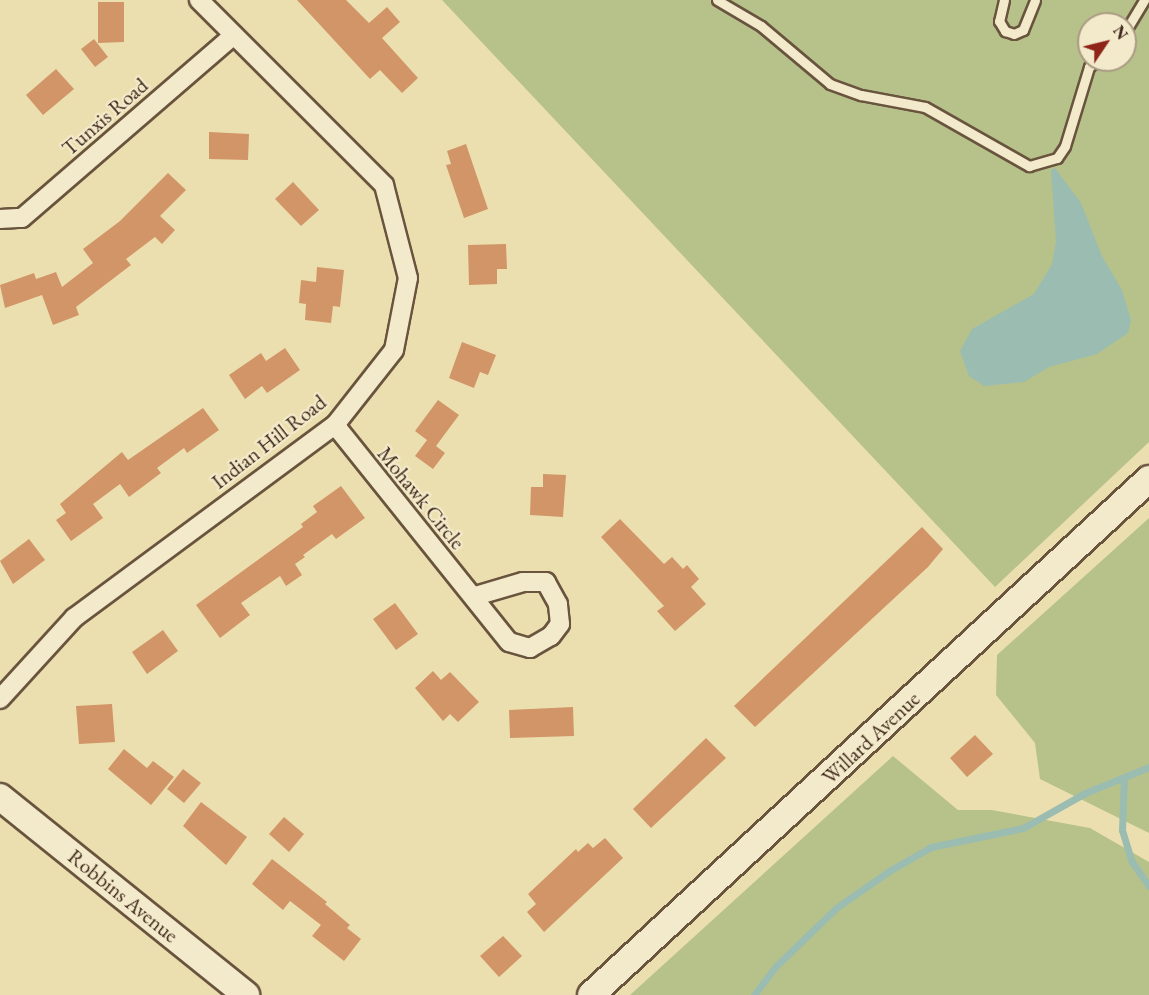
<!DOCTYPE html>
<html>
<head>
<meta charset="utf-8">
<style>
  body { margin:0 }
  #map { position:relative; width:1149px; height:995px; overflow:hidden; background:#ecdfaf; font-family:"EB Garamond",serif }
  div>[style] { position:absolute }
  .green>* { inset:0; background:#b7c28b }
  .water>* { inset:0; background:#9abcb1 }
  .stream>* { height:7px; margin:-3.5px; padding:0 3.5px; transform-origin:3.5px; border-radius:3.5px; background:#9abcb1 }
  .building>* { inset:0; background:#d19567 }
  .roads { filter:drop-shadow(2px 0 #69543e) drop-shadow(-2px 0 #69543e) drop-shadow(0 2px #69543e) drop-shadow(0 -2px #69543e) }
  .lane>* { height:9px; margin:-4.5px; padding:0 4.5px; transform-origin:4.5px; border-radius:4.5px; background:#f3eacb }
  .street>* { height:18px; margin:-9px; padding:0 9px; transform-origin:9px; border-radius:9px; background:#f3eacb }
  .secondary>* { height:26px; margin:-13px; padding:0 13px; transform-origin:13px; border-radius:13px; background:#f3eacb }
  span { translate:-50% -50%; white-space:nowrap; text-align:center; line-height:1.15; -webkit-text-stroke:4.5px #f3eacb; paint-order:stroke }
  .street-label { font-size:21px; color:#3d2518 }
  .north { position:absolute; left:1077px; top:12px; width:60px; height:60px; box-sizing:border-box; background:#f3eacb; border:2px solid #aa9b83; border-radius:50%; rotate:55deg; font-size:16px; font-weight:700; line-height:24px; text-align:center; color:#3d2518 }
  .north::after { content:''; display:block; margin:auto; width:21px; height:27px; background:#8f2418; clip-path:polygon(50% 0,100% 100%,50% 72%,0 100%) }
</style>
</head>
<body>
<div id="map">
  <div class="green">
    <i style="clip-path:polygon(evenodd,442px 0,1149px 0,1149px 442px,995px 587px,442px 0,1089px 24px,1125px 24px,1125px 60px,1089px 60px,1089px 24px)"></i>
    <i style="clip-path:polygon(1149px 518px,1149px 833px,1040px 779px,1035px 743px,996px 695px,997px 655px)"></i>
    <i style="clip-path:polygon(893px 756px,958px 810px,992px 810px,1090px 828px,1149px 862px,1149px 995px,630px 995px)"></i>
  </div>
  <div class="water">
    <i style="clip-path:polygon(1055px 168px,1081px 203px,1102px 256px,1122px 290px,1131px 320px,1128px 333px,1097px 354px,1049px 367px,1024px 382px,984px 386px,969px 376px,960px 351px,972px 329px,1034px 294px,1052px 264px,1056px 241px,1051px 170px)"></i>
  </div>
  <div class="stream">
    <i style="left:1124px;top:778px;width:52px;rotate:92.2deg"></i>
    <i style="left:1122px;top:830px;width:34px;rotate:73deg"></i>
    <i style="left:1132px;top:862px;width:29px;rotate:55deg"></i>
    <i style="left:754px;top:995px;width:35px;rotate:-53deg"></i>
    <i style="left:775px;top:967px;width:85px;rotate:-44deg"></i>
    <i style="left:836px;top:908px;width:65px;rotate:-34.9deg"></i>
    <i style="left:889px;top:871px;width:48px;rotate:-29.7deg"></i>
    <i style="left:931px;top:847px;width:94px;rotate:-11.7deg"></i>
    <i style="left:1023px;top:828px;width:71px;rotate:-29.4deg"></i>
    <i style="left:1085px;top:793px;width:69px;rotate:-22.1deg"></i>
  </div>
  <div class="building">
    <i style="clip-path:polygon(297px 0,346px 0,369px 23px,387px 7px,400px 22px,382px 38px,418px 78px,402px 93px,380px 70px,370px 79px)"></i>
    <i style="clip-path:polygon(98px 2px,124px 2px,124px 42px,98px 43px)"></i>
    <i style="clip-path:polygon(94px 39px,108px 57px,95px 67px,81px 49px)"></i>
    <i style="clip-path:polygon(56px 69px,74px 89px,43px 115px,26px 95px)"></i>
    <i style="clip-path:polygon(209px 132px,249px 134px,248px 160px,209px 159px)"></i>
    <i style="clip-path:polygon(466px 144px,488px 209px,464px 218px,446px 165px,451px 164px,447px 151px)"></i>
    <i style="clip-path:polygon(168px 173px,186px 190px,160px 216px,175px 230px,162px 244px,155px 237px,126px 259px,131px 265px,76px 307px,79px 315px,53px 325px,42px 295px,5px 308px,0 285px,34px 273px,36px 279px,56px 272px,62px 287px,93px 263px,83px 249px,120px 221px)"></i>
    <i style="clip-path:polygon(293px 182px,319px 210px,301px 226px,275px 199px)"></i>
    <i style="clip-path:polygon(506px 244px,507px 269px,497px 269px,497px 284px,469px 285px,468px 245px)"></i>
    <i style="clip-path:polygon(317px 267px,344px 270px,340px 307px,333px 306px,331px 323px,305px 320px,306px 304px,299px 303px,301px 280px,316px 282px)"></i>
    <i style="clip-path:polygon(462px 342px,496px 355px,488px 375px,480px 372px,474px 388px,449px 378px)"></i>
    <i style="clip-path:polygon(285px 348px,300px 370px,267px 393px,262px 386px,245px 399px,229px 375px,261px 353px,266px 361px)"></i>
    <i style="clip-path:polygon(438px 400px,459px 415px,436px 446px,445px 453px,433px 469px,415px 456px,427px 440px,415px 431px)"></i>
    <i style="clip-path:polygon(203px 408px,219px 430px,187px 453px,184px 448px,157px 468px,161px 473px,129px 497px,120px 484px,93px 504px,103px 518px,71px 541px,56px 520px,66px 513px,60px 504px,122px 452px,128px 460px)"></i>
    <i style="clip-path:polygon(543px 474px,566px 475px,563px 517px,530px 515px,531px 487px,543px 487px)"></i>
    <i style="clip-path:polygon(341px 486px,365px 518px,336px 539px,332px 534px,303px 555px,305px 557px,295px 564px,302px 575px,286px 586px,280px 576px,241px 603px,250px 615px,220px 638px,196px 605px,303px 527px,301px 524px,317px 512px,313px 506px)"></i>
    <i style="clip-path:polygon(620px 519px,664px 564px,672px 557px,683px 569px,687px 565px,699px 579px,691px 587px,706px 604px,675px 631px,657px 611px,664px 606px,601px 537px)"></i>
    <i style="clip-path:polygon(922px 527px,943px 549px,928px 567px,755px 727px,734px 706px)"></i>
    <i style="clip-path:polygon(29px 539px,45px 560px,13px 584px,0 561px)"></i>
    <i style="clip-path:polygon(395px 603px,418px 634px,396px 650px,373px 619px)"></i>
    <i style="clip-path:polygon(163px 630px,178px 651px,147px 674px,132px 652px)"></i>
    <i style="clip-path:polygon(433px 671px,441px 680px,450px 672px,479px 702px,458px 722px,450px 714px,443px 721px,415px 688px)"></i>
    <i style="clip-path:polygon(112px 704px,115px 742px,79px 744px,76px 706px)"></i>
    <i style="clip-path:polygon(573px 707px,574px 736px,510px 738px,509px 710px)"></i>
    <i style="clip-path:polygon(975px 735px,993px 754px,967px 777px,950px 758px)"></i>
    <i style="clip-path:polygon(706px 738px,726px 758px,651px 828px,633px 809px)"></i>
    <i style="clip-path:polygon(124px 749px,147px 768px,153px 761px,174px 777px,151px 805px,108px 769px)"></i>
    <i style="clip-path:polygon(183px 769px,201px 783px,184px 803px,167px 789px)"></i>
    <i style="clip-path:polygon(201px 802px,247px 837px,226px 865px,183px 826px)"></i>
    <i style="clip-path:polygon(284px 817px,304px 834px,289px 852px,269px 834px)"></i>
    <i style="clip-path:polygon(605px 838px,623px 858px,544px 932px,527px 912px,536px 904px,528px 894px,576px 849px,578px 852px,588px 843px,593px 848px)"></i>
    <i style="clip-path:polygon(272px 859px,327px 902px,325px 904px,350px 925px,347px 928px,361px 939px,344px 961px,312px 936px,321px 925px,290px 901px,283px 910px,252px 884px)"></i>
    <i style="clip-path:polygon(503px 936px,522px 956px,499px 977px,480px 956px)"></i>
  </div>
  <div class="roads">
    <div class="lane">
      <i style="left:717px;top:0;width:51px;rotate:30.6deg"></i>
      <i style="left:761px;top:26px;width:90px;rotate:40deg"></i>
      <i style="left:830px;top:84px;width:33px;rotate:20deg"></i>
      <i style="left:861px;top:95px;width:65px;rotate:10.6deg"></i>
      <i style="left:925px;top:107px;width:120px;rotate:29.6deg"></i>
      <i style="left:1029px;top:166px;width:29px;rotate:-16deg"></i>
      <i style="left:1057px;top:158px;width:14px;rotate:-56deg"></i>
      <i style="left:1065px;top:146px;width:83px;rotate:-73.1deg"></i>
      <i style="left:1089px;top:67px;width:11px;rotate:-38deg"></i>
      <i style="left:1004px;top:0;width:22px;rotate:103deg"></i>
      <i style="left:999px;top:21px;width:12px;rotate:59deg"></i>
      <i style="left:1005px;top:31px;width:9px;rotate:18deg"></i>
      <i style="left:1014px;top:34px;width:10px;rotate:-24deg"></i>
      <i style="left:1023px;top:30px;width:32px;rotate:-68deg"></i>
      <i style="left:1125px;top:32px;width:37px;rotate:-59deg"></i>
    </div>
    <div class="street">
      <i style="left:0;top:219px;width:22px;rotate:-3deg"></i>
      <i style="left:22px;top:218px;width:280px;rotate:-40.8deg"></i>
      <i style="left:335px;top:425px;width:278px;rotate:51.3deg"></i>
      <i style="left:509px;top:642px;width:22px;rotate:16deg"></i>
      <i style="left:530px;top:648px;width:24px;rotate:-30deg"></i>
      <i style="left:551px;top:636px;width:15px;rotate:-53deg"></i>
      <i style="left:560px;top:624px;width:20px;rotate:-96deg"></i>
      <i style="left:558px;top:604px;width:25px;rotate:-119deg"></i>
      <i style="left:546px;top:582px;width:23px;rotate:180deg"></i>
      <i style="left:523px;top:582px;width:50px;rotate:163.7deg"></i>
      <i style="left:0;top:699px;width:110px;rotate:-47.6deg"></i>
      <i style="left:74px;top:618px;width:325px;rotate:-36.5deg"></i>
      <i style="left:335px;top:425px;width:95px;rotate:-51.8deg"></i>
      <i style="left:394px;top:350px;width:73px;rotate:-79deg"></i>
      <i style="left:408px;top:278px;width:96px;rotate:-104.5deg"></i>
      <i style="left:384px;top:185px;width:262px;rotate:-135deg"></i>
    </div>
    <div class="secondary">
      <i style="left:0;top:797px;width:316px;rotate:38.8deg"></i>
      <i style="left:591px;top:995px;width:760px;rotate:-42.76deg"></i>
    </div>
  </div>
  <div class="street-label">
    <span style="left:105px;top:117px;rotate:-41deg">Tunxis Road</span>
    <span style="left:269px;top:442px;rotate:-38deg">Indian Hill Road</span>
    <span style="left:421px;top:498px;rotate:51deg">Mohawk Circle</span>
    <span style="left:871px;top:738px;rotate:-43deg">Willard Avenue</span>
    <span style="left:123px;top:896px;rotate:39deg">Robbins Avenue</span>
  </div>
  <div class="north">N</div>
</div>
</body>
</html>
